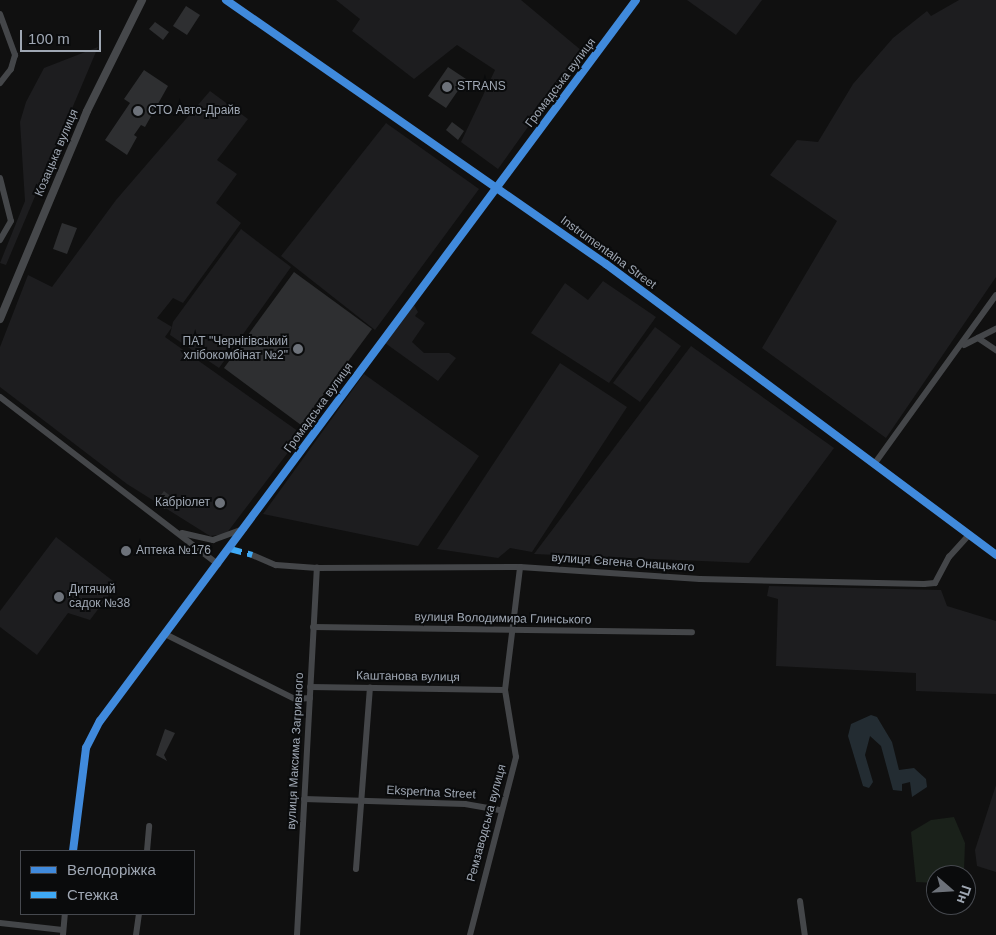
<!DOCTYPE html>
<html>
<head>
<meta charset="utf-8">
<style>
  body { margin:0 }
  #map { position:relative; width:996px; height:935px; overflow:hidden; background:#101010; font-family:Helvetica,sans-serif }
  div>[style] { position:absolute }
  .built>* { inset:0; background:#1d1d1f }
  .green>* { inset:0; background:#1a211a }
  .water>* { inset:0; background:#232c32 }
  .building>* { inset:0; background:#2e2f31 }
  .minor>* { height:6px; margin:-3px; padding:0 3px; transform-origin:3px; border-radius:3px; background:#444649 }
  .major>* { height:8px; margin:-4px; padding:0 4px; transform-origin:4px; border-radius:4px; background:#46484b }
  .quiet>* { height:6px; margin-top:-3px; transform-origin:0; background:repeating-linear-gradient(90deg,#3fa9f5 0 12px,transparent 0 18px) }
  .cycleway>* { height:8px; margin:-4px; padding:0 4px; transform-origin:4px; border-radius:4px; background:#408adc }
  .dots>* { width:14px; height:14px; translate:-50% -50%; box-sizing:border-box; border:2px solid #0a0b0c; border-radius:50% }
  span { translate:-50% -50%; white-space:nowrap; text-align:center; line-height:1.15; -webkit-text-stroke:4px #0a0b0c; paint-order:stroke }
  .street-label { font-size:12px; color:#9fa7b3 }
  .poi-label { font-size:12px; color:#9fa7b3 }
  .left { translate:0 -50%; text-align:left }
  .right { translate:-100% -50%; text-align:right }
  .legend { position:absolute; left:20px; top:850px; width:175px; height:65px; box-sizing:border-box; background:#0a0b0c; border:1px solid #46494f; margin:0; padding:6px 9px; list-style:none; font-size:15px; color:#9fa7b3 }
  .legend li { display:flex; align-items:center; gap:10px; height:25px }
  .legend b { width:25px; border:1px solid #46494f }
  .north { position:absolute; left:926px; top:865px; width:50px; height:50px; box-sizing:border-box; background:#0a0b0c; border:1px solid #46494f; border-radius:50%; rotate:109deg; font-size:14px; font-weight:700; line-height:20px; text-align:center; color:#9fa7b3 }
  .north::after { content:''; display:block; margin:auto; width:18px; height:22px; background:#6d727a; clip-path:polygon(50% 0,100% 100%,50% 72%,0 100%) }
  .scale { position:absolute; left:20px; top:30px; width:81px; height:22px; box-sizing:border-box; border:2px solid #9fa7b3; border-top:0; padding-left:6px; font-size:15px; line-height:18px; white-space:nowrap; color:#9fa7b3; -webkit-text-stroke:4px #0a0b0c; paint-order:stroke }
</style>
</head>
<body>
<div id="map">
  <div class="built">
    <i style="clip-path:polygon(336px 0,521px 0,582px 51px,498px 169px,461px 142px,495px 70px,457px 45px,414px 79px,352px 31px,360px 19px)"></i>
    <i style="clip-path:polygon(687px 0,762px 0,736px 35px)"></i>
    <i style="clip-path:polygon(959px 0,996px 0,996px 277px,886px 438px,762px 348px,837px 221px,770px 175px,797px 140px,818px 142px,853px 84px,893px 38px,927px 11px,931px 16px)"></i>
    <i style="clip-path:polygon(98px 47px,6px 265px,0 263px,25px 201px,20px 122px,26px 102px,44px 68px)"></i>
    <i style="clip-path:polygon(210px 91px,248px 119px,217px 160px,237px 174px,216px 203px,241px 223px,183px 303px,173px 298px,157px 318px,172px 327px,165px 337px,302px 434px,226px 534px,210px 536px,127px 484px,0 387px,0 347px,28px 275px,52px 287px,116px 200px)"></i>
    <i style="clip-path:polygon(386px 123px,479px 189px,375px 330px,281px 256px)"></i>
    <i style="clip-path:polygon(241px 229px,291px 267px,219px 368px,170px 335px,173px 322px)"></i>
    <i style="clip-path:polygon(603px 281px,656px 317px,609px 383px,531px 333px,565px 283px,588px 300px)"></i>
    <i style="clip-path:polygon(414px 305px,418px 312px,415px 316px,425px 323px,412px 342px,424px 353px,449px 353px,456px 358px,438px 381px,385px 343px)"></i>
    <i style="clip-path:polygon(655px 327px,681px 346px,640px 402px,613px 383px)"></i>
    <i style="clip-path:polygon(691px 346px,834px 448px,749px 563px,534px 554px)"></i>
    <i style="clip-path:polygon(560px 363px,627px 407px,532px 552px,510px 548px,498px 558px,437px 549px)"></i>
    <i style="clip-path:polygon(364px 374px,479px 456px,418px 546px,263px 514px)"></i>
    <i style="clip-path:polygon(56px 537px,117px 584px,90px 620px,68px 613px,37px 655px,0 627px,0 611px)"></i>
    <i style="clip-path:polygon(769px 586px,941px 590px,947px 606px,996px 621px,996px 694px,916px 691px,916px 673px,776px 666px,778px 599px,767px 596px)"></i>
    <i style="clip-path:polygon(996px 785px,996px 872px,977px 866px,975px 850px)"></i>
  </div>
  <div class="green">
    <i style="clip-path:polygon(954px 817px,965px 843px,964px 871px,960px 875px,936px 875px,936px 883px,916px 882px,911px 832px,931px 820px)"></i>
  </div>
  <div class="water">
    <i style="clip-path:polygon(871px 715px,877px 717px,892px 742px,899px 770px,914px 768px,926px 779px,927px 787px,912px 797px,910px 782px,902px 784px,902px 791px,893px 790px,881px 746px,870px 736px,865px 755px,873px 782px,869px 788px,863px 786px,848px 736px,851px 724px)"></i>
  </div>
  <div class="building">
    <i style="clip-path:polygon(186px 6px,200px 15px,187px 35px,173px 26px)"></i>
    <i style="clip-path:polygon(155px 22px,169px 32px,163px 40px,149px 29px)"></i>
    <i style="clip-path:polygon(448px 67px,466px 79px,446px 108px,428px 96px)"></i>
    <i style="clip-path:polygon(144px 70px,168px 86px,145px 127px,141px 125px,134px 135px,137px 137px,127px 155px,105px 140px,130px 103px,124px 99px)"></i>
    <i style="clip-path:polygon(452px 122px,464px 131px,458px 140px,446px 130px)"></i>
    <i style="clip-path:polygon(62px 223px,77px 228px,67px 254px,53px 249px)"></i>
    <i style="clip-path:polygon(294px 272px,372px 329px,301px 425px,224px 368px)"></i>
    <i style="clip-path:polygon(164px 491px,173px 498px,165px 509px,155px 503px)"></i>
    <i style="clip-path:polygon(165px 729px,175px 733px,164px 755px,167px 761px,156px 755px)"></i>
  </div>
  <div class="minor">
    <i style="left:226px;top:0;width:463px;rotate:34.8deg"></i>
    <i style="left:606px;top:264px;width:487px;rotate:36.7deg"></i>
    <i style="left:0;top:14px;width:44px;rotate:69.9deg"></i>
    <i style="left:15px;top:55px;width:15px;rotate:106deg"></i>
    <i style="left:11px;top:69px;width:18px;rotate:128deg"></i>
    <i style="left:0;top:178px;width:44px;rotate:75.7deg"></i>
    <i style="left:11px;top:221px;width:22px;rotate:120deg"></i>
    <i style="left:978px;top:338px;width:22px;rotate:34deg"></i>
    <i style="left:964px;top:345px;width:36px;rotate:-27deg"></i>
    <i style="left:0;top:397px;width:275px;rotate:37.5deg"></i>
    <i style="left:875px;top:463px;width:207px;rotate:-54.2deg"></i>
    <i style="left:182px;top:533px;width:32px;rotate:13deg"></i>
    <i style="left:213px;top:540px;width:33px;rotate:-20deg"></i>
    <i style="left:252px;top:555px;width:26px;rotate:23deg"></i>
    <i style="left:276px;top:565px;width:41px;rotate:4.2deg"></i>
    <i style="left:317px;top:568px;width:203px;rotate:-0.3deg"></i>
    <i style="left:520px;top:567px;width:180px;rotate:3.8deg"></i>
    <i style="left:700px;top:579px;width:224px;rotate:1.3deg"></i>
    <i style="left:924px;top:584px;width:11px;rotate:-5deg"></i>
    <i style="left:935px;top:583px;width:30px;rotate:-62deg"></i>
    <i style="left:949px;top:557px;width:30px;rotate:-48deg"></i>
    <i style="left:313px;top:627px;width:379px;rotate:0.8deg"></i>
    <i style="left:165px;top:634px;width:145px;rotate:26.6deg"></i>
    <i style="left:295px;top:699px;width:15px;rotate:-4deg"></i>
    <i style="left:310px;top:687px;width:195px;rotate:0.9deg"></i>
    <i style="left:304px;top:799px;width:161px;rotate:1.8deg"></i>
    <i style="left:465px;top:804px;width:35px;rotate:10deg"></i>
    <i style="left:73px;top:851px;width:104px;rotate:-82.8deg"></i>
    <i style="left:86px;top:748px;width:30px;rotate:-63deg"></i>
    <i style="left:100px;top:721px;width:898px;rotate:-53.37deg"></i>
    <i style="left:147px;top:851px;width:25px;rotate:-85deg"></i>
    <i style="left:356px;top:869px;width:182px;rotate:-85.6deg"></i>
    <i style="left:800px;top:901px;width:34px;rotate:82deg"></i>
    <i style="left:0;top:923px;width:63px;rotate:6.3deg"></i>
    <i style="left:63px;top:935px;width:21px;rotate:-85deg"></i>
    <i style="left:136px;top:935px;width:21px;rotate:-82deg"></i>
    <i style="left:297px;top:935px;width:368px;rotate:-86.9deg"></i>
    <i style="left:470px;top:935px;width:184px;rotate:-75.5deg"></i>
    <i style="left:516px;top:757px;width:68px;rotate:-99.3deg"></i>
    <i style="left:505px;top:690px;width:124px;rotate:-83deg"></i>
  </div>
  <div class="major">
    <i style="left:0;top:319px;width:225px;rotate:-67.3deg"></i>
    <i style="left:87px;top:111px;width:124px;rotate:-63.6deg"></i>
  </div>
  <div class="quiet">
    <i style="left:230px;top:549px;width:23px;rotate:15deg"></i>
  </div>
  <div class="cycleway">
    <i style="left:226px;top:0;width:463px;rotate:34.8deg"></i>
    <i style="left:606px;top:264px;width:487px;rotate:36.7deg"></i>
    <i style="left:73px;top:851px;width:104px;rotate:-82.8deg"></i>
    <i style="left:86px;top:748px;width:30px;rotate:-63deg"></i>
    <i style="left:100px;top:721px;width:898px;rotate:-53.37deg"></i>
  </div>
  <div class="dots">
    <i style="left:447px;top:87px;background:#6d727a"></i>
    <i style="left:138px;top:111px;background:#6d727a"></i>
    <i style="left:298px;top:349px;background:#6d727a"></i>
    <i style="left:220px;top:503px;background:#6d727a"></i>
    <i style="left:126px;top:551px;background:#6d727a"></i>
    <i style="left:59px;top:597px;background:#6d727a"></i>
  </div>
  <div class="street-label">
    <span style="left:561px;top:83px;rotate:-53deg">Громадська вулиця</span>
    <span style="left:57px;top:153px;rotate:-67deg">Козацька вулиця</span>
    <span style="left:608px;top:253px;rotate:36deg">Instrumentalna Street</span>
    <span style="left:319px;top:408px;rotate:-54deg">Громадська вулиця</span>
    <span style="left:623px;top:563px;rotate:4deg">вулиця Євгена Онацького</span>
    <span style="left:503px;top:619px;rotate:1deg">вулиця Володимира Глинського</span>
    <span style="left:408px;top:677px;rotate:1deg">Каштанова вулиця</span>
    <span style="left:296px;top:751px;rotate:-87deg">вулиця Максима Загривного</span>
    <span style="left:431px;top:793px;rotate:3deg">Ekspertna Street</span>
    <span style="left:487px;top:823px;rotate:-75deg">Ремзаводська вулиця</span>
  </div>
  <div class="poi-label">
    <span class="left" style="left:457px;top:87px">STRANS</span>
    <span class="left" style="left:148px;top:111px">СТО Авто-Драйв</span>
    <span class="right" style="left:288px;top:349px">ПАТ "Чернігівський<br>хлібокомбінат №2"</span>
    <span class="right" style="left:210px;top:503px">Кабріолет</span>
    <span class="left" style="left:136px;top:551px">Аптека №176</span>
    <span class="left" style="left:69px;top:597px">Дитячий<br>садок №38</span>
  </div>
  <ul class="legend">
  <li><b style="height:6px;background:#408adc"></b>Велодоріжка</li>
  <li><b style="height:6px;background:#3fa9f5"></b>Стежка</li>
  </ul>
  <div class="north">Пн</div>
  <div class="scale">100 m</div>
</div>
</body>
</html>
